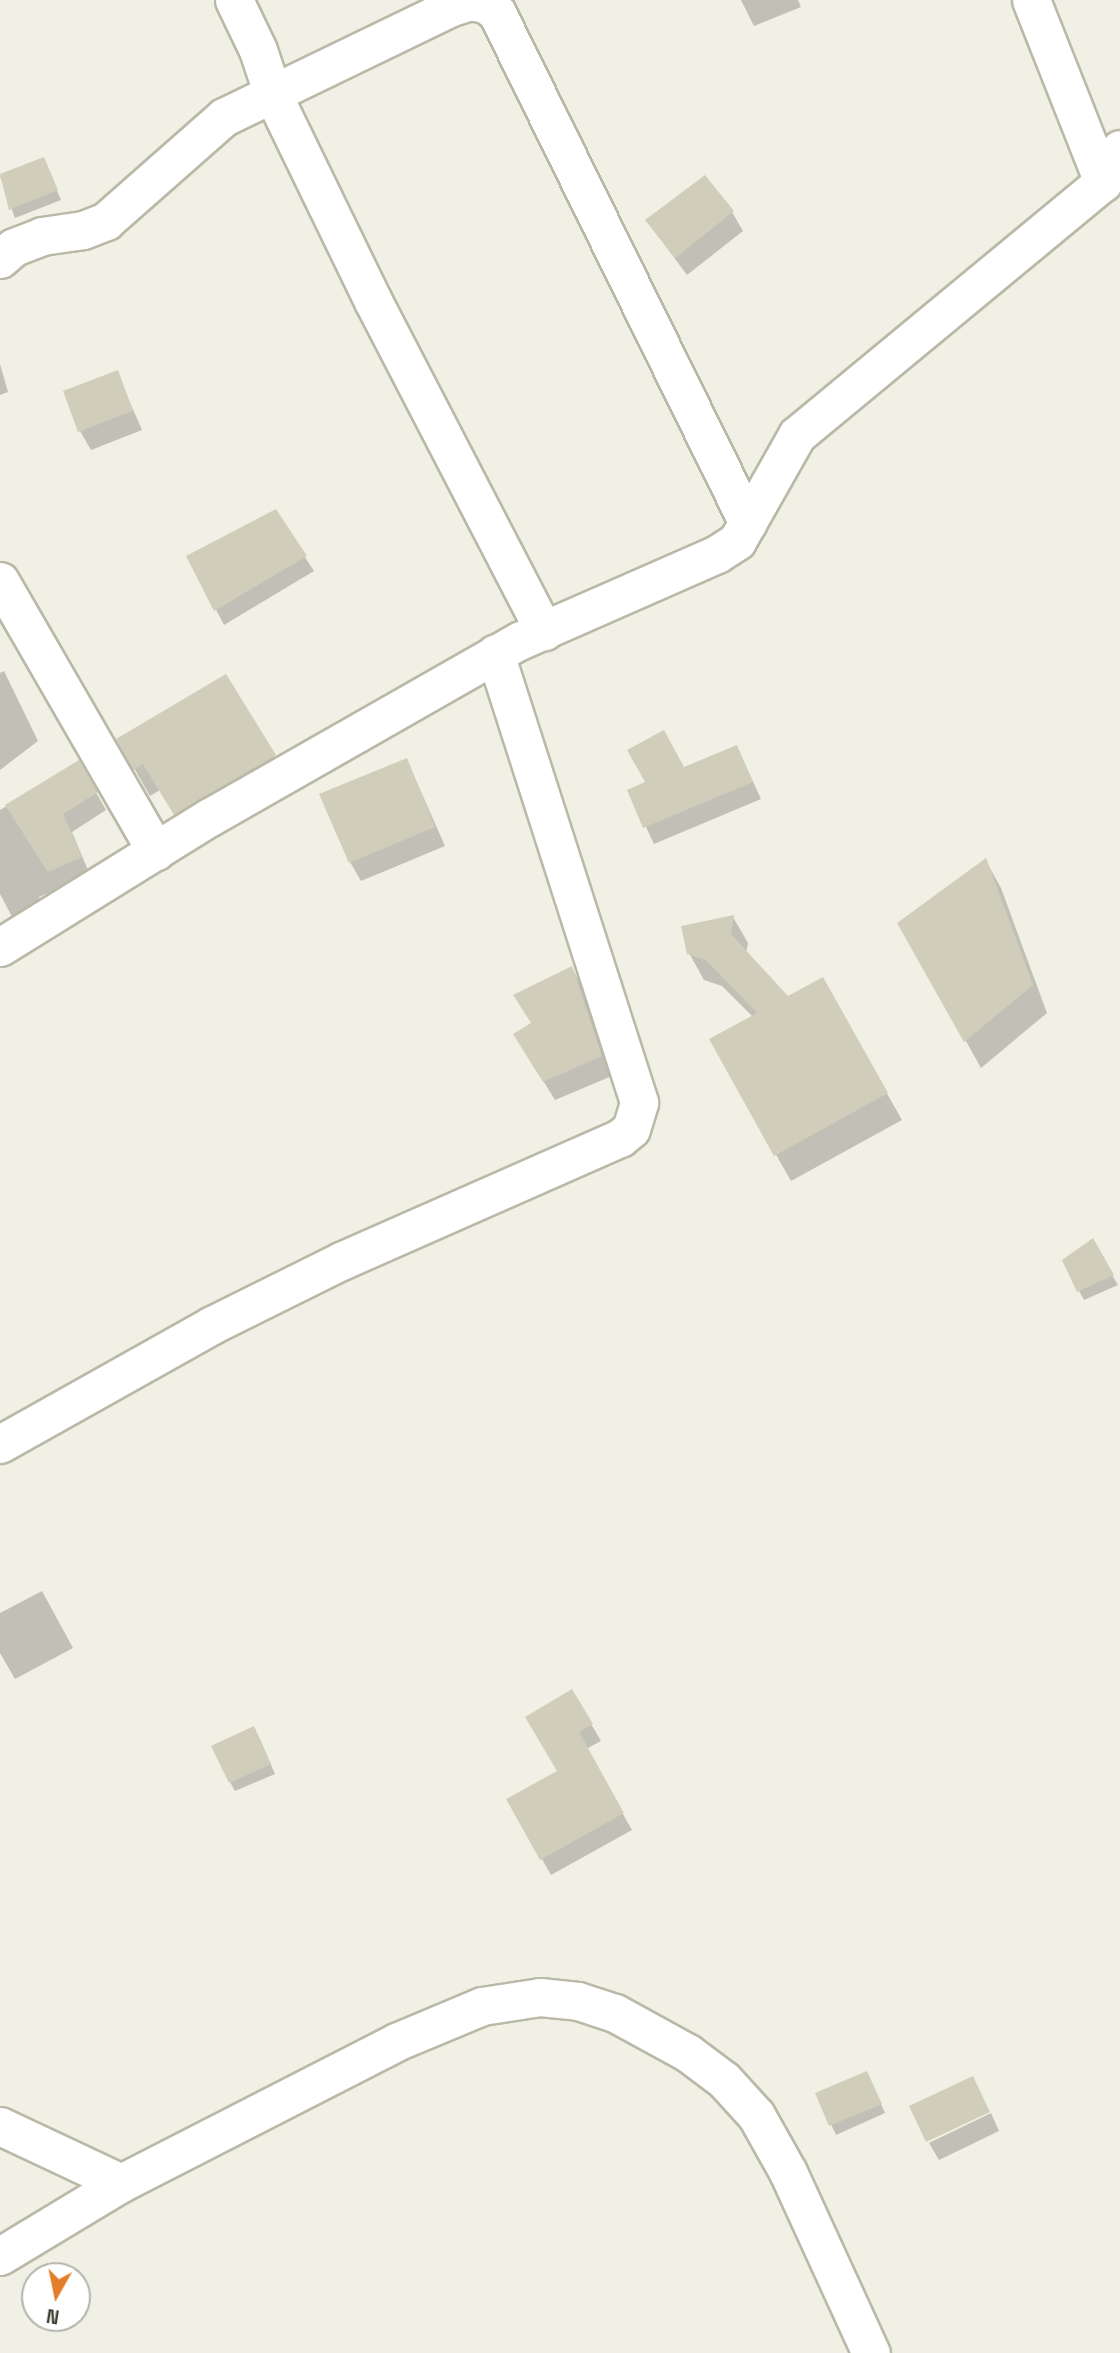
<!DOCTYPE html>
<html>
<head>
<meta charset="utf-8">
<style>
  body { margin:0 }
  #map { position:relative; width:1120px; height:2353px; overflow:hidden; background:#f0f0e4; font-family:"Space Grotesk",sans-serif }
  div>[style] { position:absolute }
  .shadow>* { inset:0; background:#0003 }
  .building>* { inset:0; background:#d0cebb }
  .roads { filter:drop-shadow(2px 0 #bab9a8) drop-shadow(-2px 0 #bab9a8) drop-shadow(0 2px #bab9a8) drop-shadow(0 -2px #bab9a8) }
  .street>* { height:37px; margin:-18.5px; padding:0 18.5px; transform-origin:18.5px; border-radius:18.5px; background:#fff }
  span { translate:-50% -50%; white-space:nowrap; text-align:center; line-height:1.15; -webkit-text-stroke:6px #fff; paint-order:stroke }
  .north { position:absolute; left:21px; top:2262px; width:70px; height:70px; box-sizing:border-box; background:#fff; border:2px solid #b3b3ae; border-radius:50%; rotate:189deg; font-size:19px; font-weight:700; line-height:28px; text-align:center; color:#414035 }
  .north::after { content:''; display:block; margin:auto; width:24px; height:32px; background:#e27e29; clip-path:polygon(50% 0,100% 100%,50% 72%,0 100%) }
</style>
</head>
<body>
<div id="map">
  <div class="shadow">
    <i style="clip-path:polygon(741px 0,798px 0,801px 7px,754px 26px)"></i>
    <i style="clip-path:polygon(43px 159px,61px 200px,15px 218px,0 176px)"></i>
    <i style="clip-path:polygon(732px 212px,743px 231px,687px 275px,647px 221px)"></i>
    <i style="clip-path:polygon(0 364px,8px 392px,0 395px)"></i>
    <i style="clip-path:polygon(117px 373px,142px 430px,91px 450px,80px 431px)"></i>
    <i style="clip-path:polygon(275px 511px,314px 571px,224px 625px,188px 556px)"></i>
    <i style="clip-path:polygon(4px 671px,38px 741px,0 770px,0 673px)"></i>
    <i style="clip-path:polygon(226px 676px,290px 783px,191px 841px,160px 790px,150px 796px,118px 740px)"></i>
    <i style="clip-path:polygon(737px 747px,761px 799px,654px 844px,629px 791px)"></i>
    <i style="clip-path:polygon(407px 760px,445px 846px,361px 881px,350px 862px)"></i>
    <i style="clip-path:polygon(79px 763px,106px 810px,72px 832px,90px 875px,39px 897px,46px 911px,17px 926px,0 894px,0 810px)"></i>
    <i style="clip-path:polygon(986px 861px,1001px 888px,1047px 1013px,981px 1068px,900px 923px)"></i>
    <i style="clip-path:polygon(733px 917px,748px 943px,746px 954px,787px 998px,822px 979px,902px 1120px,791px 1181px,711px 1040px,753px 1017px,722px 986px,704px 980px,689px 953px)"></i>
    <i style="clip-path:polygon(572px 968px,582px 987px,612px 1076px,555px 1100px,526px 1053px,532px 1024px)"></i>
    <i style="clip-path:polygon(1092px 1241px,1118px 1285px,1084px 1300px,1079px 1291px)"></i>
    <i style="clip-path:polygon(42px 1591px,73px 1648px,15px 1679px,0 1653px,0 1613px)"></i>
    <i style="clip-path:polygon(572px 1691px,601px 1741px,586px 1749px,632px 1830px,551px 1875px,508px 1800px,559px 1772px)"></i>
    <i style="clip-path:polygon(259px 1737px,275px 1774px,235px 1791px,230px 1782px)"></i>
    <i style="clip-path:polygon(867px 2073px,885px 2113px,836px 2135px,817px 2094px)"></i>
    <i style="clip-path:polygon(991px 2113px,999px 2131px,939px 2160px,929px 2143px)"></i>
  </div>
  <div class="building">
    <i style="clip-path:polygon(44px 157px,58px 190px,9px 210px,0 174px)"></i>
    <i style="clip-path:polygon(705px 175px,734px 211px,675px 258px,645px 220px)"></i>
    <i style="clip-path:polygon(118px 370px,133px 411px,78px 432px,63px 391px)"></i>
    <i style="clip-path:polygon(276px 509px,307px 556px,214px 611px,186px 556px)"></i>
    <i style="clip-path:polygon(226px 674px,276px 755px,174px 815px,143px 764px,133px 770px,116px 739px)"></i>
    <i style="clip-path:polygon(664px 730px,684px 767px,737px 745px,753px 782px,643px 828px,627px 790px,645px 782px,627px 750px)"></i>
    <i style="clip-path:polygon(407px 758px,435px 827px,349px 863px,319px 794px)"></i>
    <i style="clip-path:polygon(79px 760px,98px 792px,63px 814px,82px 857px,48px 872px,5px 805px)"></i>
    <i style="clip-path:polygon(986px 858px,1033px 985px,964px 1042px,897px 923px)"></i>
    <i style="clip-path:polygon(734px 915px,731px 934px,788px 996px,823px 977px,888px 1093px,774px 1156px,709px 1039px,757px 1013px,706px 960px,687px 954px,681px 926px)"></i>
    <i style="clip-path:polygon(572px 966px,602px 1056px,543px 1082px,513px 1034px,531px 1023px,513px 995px)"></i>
    <i style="clip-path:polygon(1093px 1238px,1114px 1275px,1077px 1292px,1062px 1260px)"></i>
    <i style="clip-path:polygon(572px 1689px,593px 1724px,579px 1732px,624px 1813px,540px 1860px,506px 1799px,557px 1771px,525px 1717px)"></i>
    <i style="clip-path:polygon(254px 1726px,271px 1764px,229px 1783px,211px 1746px)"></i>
    <i style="clip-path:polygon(867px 2071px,882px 2104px,829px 2126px,815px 2093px)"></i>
    <i style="clip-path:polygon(973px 2076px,990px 2112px,926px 2142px,909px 2106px)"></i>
  </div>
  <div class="roads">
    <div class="street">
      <i style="left:234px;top:0;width:55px;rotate:64.4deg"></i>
      <i style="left:258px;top:50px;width:47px;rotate:71.6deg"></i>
      <i style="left:273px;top:95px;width:229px;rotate:64.1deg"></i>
      <i style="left:373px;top:301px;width:372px;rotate:62.6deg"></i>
      <i style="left:1031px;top:0;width:196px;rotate:68.4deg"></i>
      <i style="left:0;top:259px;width:18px;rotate:-41deg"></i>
      <i style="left:14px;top:247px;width:30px;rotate:-21deg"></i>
      <i style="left:42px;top:236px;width:41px;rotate:-8.3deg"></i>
      <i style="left:83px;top:230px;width:25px;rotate:-21deg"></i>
      <i style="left:106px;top:221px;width:157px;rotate:-41.4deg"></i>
      <i style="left:224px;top:117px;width:250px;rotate:-25.8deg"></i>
      <i style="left:449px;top:8px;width:22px;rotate:-18deg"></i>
      <i style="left:470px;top:1px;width:16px;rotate:11deg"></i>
      <i style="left:486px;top:4px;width:14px;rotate:39deg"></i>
      <i style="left:497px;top:13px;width:568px;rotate:63.8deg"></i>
      <i style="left:0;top:581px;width:312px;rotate:60deg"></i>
      <i style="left:0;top:947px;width:247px;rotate:-31.8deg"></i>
      <i style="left:210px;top:817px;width:356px;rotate:-29.7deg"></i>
      <i style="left:519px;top:641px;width:216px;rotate:-23.7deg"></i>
      <i style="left:717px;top:554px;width:24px;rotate:-33deg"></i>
      <i style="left:737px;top:541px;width:122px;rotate:-60.5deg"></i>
      <i style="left:797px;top:435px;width:397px;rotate:-39.6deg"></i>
      <i style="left:1103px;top:182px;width:37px;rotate:-63deg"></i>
      <i style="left:0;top:1444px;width:243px;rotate:-29.3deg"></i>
      <i style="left:212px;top:1325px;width:144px;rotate:-26.4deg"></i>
      <i style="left:341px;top:1261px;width:305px;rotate:-23.8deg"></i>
      <i style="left:620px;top:1138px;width:14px;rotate:-39deg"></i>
      <i style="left:631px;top:1129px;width:28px;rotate:-73deg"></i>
      <i style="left:639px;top:1102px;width:471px;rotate:-107.8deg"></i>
      <i style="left:0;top:2126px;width:134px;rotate:25.2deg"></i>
      <i style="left:0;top:2256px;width:141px;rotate:-31.1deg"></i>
      <i style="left:121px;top:2183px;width:309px;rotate:-27.1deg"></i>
      <i style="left:396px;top:2042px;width:93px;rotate:-22.7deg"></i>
      <i style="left:482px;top:2006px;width:59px;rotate:-8.8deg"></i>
      <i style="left:540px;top:1997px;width:38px;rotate:6deg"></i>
      <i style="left:578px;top:2001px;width:39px;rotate:18deg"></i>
      <i style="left:615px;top:2013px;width:83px;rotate:28.7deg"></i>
      <i style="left:688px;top:2053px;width:45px;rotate:36.9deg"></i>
      <i style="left:724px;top:2080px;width:47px;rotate:47.6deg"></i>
      <i style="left:756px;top:2115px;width:65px;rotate:60.7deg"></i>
      <i style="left:788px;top:2172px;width:199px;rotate:65.4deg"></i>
    </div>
  </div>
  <div class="north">N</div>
</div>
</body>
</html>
